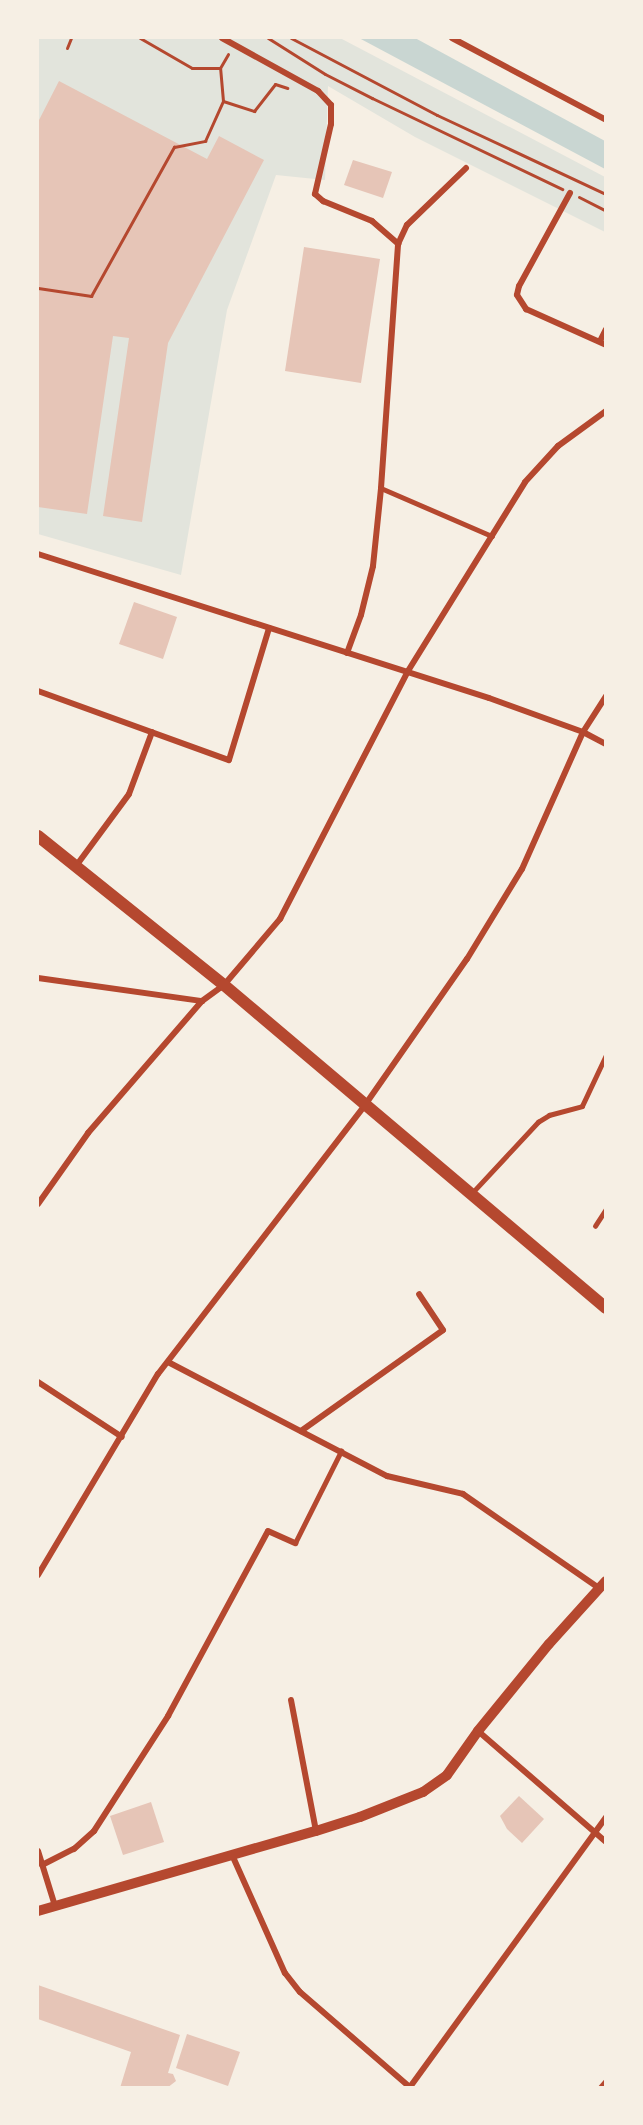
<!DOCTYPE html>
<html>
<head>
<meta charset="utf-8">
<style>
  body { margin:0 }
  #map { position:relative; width:643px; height:2125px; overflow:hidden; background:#f6efe4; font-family:Arial,sans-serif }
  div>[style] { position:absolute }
  .green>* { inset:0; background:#e2e4dc }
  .water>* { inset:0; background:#c9d6d2 }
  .building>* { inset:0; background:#e6c5b7 }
  .path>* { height:3px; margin:-1.5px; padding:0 1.5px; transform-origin:1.5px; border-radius:1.5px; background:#b5482f }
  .service>* { height:4.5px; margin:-2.25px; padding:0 2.25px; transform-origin:2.25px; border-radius:2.25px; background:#b5482f }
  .minor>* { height:6px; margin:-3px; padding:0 3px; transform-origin:3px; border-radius:3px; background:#b5482f }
  .tertiary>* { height:10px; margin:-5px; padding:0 5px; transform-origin:5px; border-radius:5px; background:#b5482f }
  .secondary>* { height:12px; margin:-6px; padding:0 6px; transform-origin:6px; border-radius:6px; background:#b5482f }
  span { translate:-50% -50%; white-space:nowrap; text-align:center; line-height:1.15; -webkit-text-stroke:5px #f6efe4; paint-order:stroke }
  .frame { position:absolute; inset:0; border:39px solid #f6efe4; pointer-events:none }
</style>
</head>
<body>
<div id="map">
  <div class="green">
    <i style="clip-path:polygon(38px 38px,340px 38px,605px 177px,605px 232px,415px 137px,328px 86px,325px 180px,276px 175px,227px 310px,181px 575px,38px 534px)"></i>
  </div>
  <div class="water">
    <i style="clip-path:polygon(359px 38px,415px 38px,605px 141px,605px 169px)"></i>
  </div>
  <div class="building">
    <i style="clip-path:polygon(59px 81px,207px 159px,219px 136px,264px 160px,168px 343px,142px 522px,103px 516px,129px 338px,113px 336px,87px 514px,38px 507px,38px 122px)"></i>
    <i style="clip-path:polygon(353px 160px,392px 172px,383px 198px,344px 185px)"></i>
    <i style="clip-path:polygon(304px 247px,380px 259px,361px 383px,285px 371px)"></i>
    <i style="clip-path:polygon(134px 602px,177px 617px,163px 659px,119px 644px)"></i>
    <i style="clip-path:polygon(519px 1796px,544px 1819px,522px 1843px,507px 1829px,500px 1816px)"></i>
    <i style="clip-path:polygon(151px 1802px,164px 1842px,123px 1855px,110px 1816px)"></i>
    <i style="clip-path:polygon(38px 1985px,180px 2035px,168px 2073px,173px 2074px,176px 2081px,167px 2088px,120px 2088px,131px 2052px,38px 2019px)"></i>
    <i style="clip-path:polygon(187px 2034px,240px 2052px,228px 2086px,176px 2068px)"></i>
  </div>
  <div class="path">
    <i style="left:140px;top:38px;width:60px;rotate:30deg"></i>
    <i style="left:192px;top:68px;width:28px"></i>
    <i style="left:268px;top:38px;width:67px;rotate:32.3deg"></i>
    <i style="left:325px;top:74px;width:53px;rotate:27.1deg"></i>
    <i style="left:372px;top:98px;width:211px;rotate:25.6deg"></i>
    <i style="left:291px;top:38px;width:165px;rotate:27.8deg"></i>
    <i style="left:437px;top:115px;width:187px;rotate:25.1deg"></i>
    <i style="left:67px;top:48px;width:11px;rotate:-68deg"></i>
    <i style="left:223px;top:101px;width:33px;rotate:18deg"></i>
    <i style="left:254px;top:111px;width:34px;rotate:-52deg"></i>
    <i style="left:275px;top:84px;width:13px;rotate:18deg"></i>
    <i style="left:579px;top:197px;width:30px;rotate:27deg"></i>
    <i style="left:38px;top:288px;width:54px;rotate:8.6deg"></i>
    <i style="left:91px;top:296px;width:171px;rotate:-60.9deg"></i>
    <i style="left:174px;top:147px;width:32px;rotate:-11deg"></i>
    <i style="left:205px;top:141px;width:44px;rotate:-65.8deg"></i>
    <i style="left:223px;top:101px;width:33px;rotate:-95deg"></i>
    <i style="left:220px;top:68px;width:16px;rotate:-60deg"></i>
  </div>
  <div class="service">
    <i style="left:381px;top:488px;width:121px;rotate:23.4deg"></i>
    <i style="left:472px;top:1193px;width:97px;rotate:-47.1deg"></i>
    <i style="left:538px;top:1122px;width:13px;rotate:-32deg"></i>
    <i style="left:549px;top:1115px;width:34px;rotate:-15deg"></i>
    <i style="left:582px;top:1106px;width:56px;rotate:-64.8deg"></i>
    <i style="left:595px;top:1226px;width:20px;rotate:-57deg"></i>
    <i style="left:295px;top:1543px;width:103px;rotate:-63.4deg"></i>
  </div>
  <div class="minor">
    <i style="left:222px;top:38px;width:110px;rotate:28.9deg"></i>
    <i style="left:318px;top:91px;width:19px;rotate:47deg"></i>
    <i style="left:331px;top:105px;width:19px;rotate:90deg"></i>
    <i style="left:331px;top:124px;width:72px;rotate:102.9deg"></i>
    <i style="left:315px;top:194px;width:11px;rotate:41deg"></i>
    <i style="left:323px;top:201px;width:53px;rotate:22.2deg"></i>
    <i style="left:372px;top:221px;width:35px;rotate:41deg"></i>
    <i style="left:452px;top:38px;width:174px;rotate:28deg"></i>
    <i style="left:570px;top:193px;width:106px;rotate:118.7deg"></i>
    <i style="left:519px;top:286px;width:9px;rotate:103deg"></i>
    <i style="left:517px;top:295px;width:17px;rotate:57deg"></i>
    <i style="left:526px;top:309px;width:88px;rotate:24.2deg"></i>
    <i style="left:600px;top:341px;width:13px;rotate:-63deg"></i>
    <i style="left:38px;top:554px;width:473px;rotate:17.7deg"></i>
    <i style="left:489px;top:698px;width:100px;rotate:19.9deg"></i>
    <i style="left:583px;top:732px;width:26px;rotate:28deg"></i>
    <i style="left:347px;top:653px;width:40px;rotate:-69.8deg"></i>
    <i style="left:361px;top:615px;width:50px;rotate:-76.2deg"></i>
    <i style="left:373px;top:566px;width:78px;rotate:-84.1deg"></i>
    <i style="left:381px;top:488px;width:245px;rotate:-86deg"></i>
    <i style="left:398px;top:244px;width:21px;rotate:-65deg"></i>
    <i style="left:407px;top:225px;width:82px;rotate:-44deg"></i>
    <i style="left:38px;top:691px;width:203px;rotate:19.9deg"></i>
    <i style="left:229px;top:760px;width:138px;rotate:-73.1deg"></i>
    <i style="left:76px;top:866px;width:89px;rotate:-53.6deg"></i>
    <i style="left:129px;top:794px;width:66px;rotate:-69.6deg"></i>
    <i style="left:38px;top:978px;width:166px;rotate:8deg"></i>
    <i style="left:38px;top:1204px;width:87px;rotate:-54.8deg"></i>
    <i style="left:88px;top:1133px;width:174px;rotate:-49.2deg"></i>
    <i style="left:202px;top:1001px;width:27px;rotate:-36deg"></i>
    <i style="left:224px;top:985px;width:87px;rotate:-49.7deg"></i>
    <i style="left:280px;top:919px;width:279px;rotate:-62.7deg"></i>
    <i style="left:408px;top:671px;width:222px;rotate:-58.2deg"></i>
    <i style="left:525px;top:482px;width:49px;rotate:-47.5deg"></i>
    <i style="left:558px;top:446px;width:59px;rotate:-36.1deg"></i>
    <i style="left:168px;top:1362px;width:247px;rotate:27.5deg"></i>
    <i style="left:387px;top:1476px;width:78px;rotate:13.3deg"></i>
    <i style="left:463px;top:1494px;width:167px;rotate:34.7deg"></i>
    <i style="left:38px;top:1382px;width:100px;rotate:33.2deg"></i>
    <i style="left:301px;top:1431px;width:174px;rotate:-35.4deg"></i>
    <i style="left:443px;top:1330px;width:43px;rotate:-123.7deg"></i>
    <i style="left:38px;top:1575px;width:234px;rotate:-59.2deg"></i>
    <i style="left:158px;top:1374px;width:339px;rotate:-52.4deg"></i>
    <i style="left:365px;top:1105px;width:178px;rotate:-55.1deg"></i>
    <i style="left:467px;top:959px;width:105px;rotate:-58.6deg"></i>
    <i style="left:522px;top:869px;width:150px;rotate:-66deg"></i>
    <i style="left:583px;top:732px;width:43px;rotate:-57.4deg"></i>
    <i style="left:291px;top:1700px;width:133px;rotate:79.2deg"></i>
    <i style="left:478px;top:1731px;width:169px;rotate:40.9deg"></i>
    <i style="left:38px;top:1851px;width:58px;rotate:72.8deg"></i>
    <i style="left:233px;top:1857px;width:127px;rotate:65.9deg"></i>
    <i style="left:285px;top:1973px;width:24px;rotate:52deg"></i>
    <i style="left:300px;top:1992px;width:147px;rotate:40.9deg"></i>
    <i style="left:42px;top:1865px;width:36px;rotate:-27deg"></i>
    <i style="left:74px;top:1849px;width:27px;rotate:-42deg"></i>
    <i style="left:94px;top:1831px;width:137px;rotate:-57.2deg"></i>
    <i style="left:168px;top:1716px;width:210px;rotate:-61.6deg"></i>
    <i style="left:268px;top:1531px;width:30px;rotate:24deg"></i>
    <i style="left:410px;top:2087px;width:334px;rotate:-54deg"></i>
    <i style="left:601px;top:2088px;width:8px;rotate:-50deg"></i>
  </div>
  <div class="tertiary">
    <i style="left:38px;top:1911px;width:289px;rotate:-16.1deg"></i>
    <i style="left:316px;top:1831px;width:46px;rotate:-17.7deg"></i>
    <i style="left:360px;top:1817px;width:68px;rotate:-21.6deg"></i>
    <i style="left:423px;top:1792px;width:29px;rotate:-35deg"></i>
    <i style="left:447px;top:1775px;width:54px;rotate:-54.8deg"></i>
    <i style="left:478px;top:1731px;width:112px;rotate:-50.8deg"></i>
    <i style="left:549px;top:1644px;width:85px;rotate:-47.9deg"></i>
  </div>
  <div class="secondary">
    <i style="left:38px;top:836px;width:238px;rotate:38.7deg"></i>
    <i style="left:224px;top:985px;width:500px;rotate:40.22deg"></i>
  </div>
  <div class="frame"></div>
</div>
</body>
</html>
